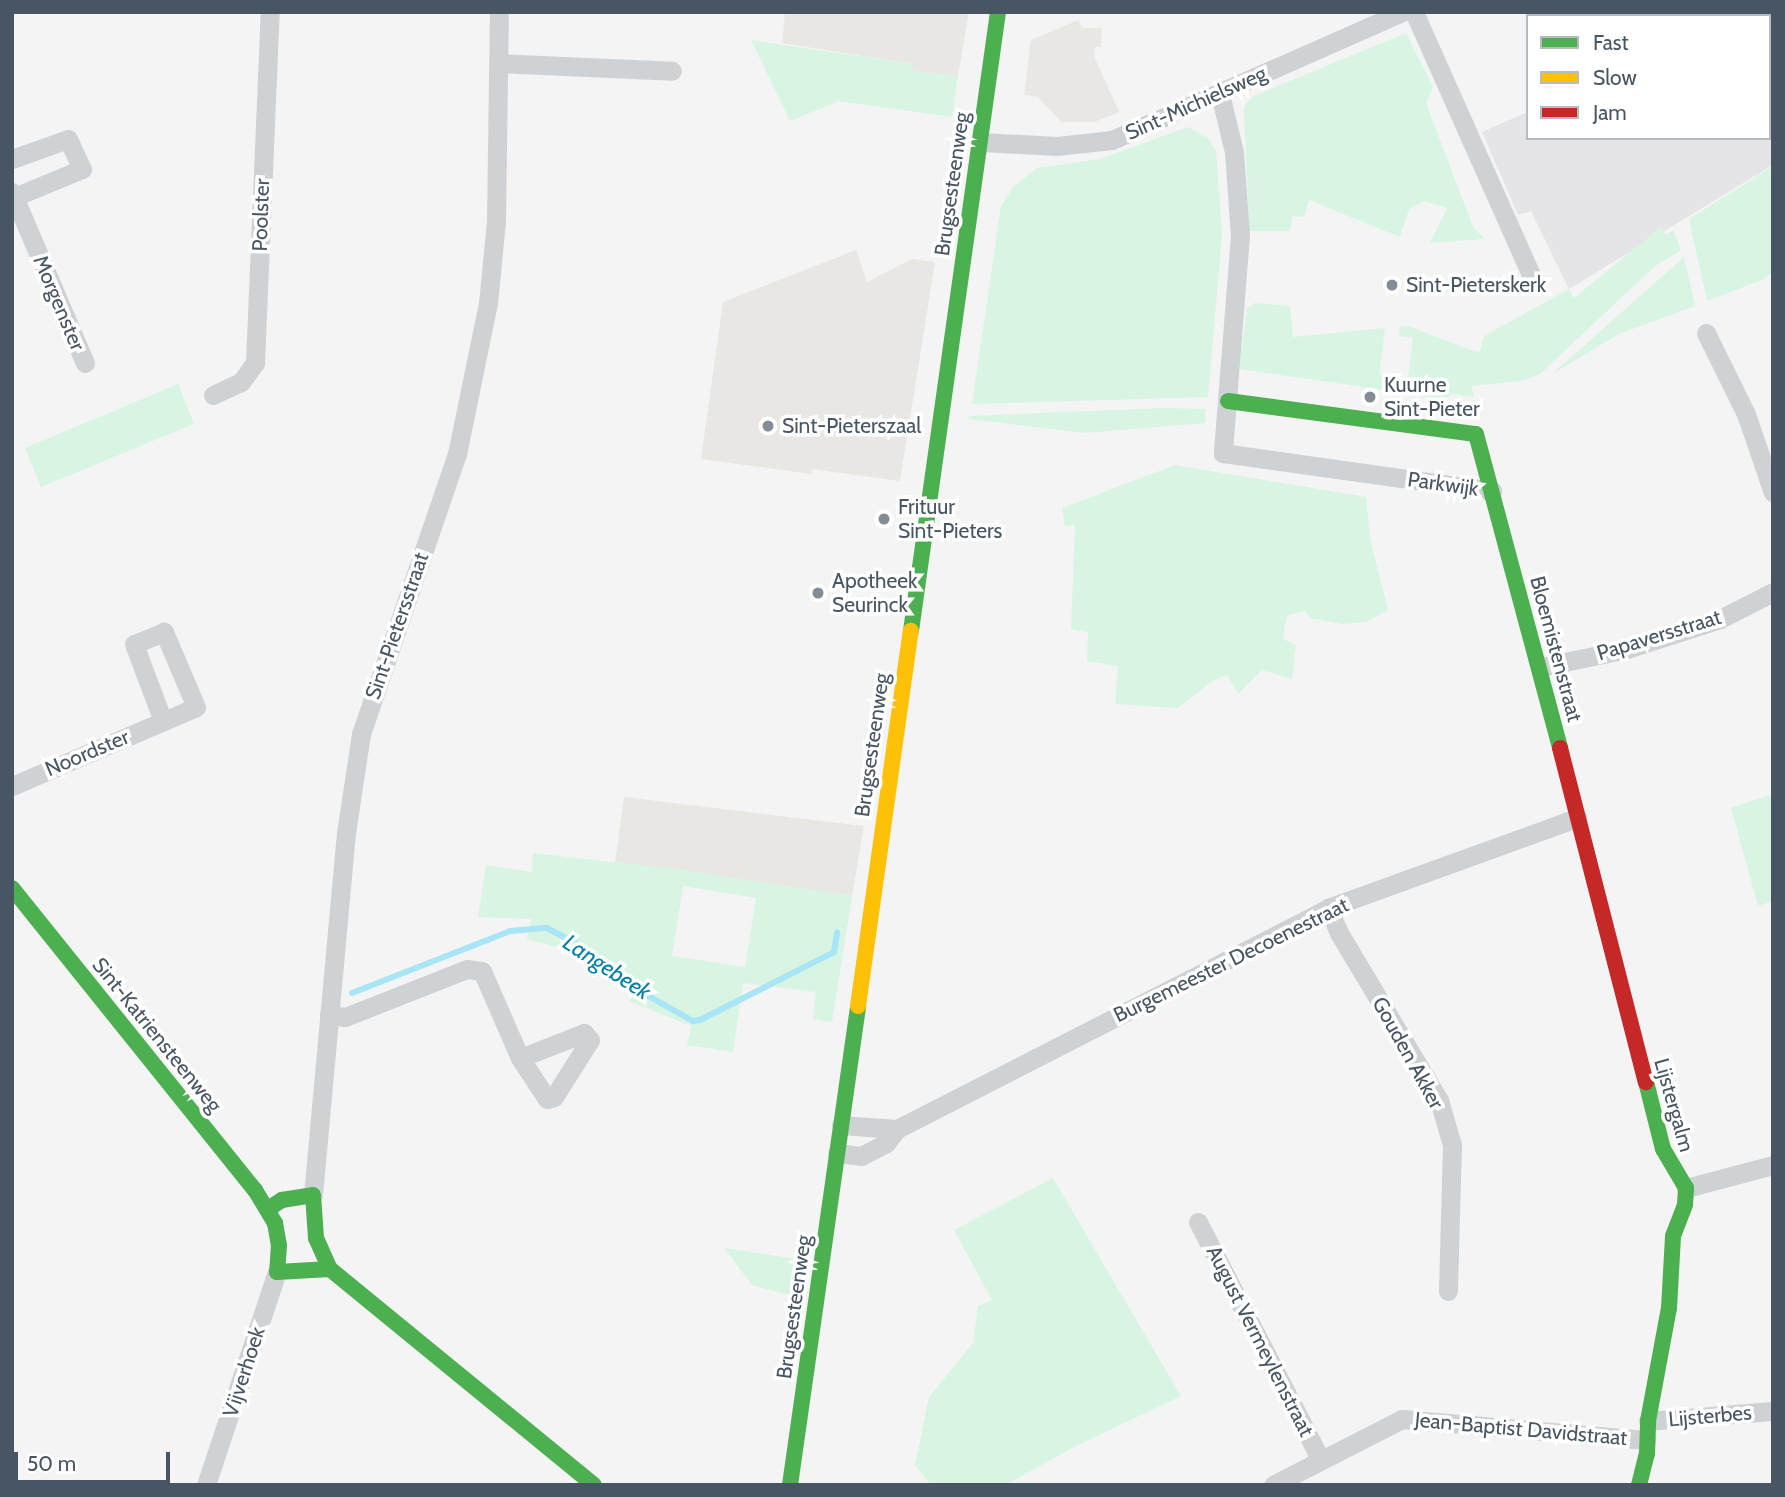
<!DOCTYPE html>
<html>
<head>
<meta charset="utf-8">
<style>
  body { margin:0 }
  #map { position:relative; width:1785px; height:1497px; overflow:hidden; background:#f4f4f4; font-family:Cabin,sans-serif }
  div>[style] { position:absolute }
  .commercial>* { inset:0; background:#e8e7e3 }
  .education>* { inset:0; background:#e5e5e7 }
  .green>* { inset:0; background:#d7f5e2 }
  .stream>* { height:6px; margin:-3px; padding:0 3px; transform-origin:3px; border-radius:3px; background:#a8e5f6 }
  .street>* { height:19px; margin:-9.5px; padding:0 9.5px; transform-origin:9.5px; border-radius:9.5px; background:#cfd2d5 }
  .fast>* { height:16px; margin:-8px; padding:0 8px; transform-origin:8px; border-radius:8px; background:#4caf50 }
  .slow>* { height:16px; margin:-8px; padding:0 8px; transform-origin:8px; border-radius:8px; background:#ffc107 }
  .jam>* { height:16px; margin:-8px; padding:0 8px; transform-origin:8px; border-radius:8px; background:#c62828 }
  .dots>* { width:19px; height:19px; translate:-50% -50%; box-sizing:border-box; border:4px solid #fff; border-radius:50% }
  span { translate:-50% -50%; white-space:nowrap; text-align:center; line-height:1.15; -webkit-text-stroke:7px #fff; paint-order:stroke }
  .street-label { font-size:21px; color:#485663 }
  .poi-label { font-size:21px; color:#485663 }
  .left { translate:0 -50%; text-align:left }
  .water-label { font-size:23px; color:#0380a4; font-style:italic }
  .frame { position:absolute; inset:0; border:14px solid #485663; pointer-events:none }
  .legend { position:absolute; left:1526px; top:14px; width:245px; height:126px; box-sizing:border-box; background:#fff; border:2px solid #b6bbc1; margin:0; padding:9px 12px; list-style:none; font-size:21px; color:#485663 }
  .legend li { display:flex; align-items:center; gap:14px; height:35px }
  .legend b { width:35px; border:2px solid #b6bbc1 }
  .scale { position:absolute; left:14px; top:1452px; width:156px; height:32px; box-sizing:border-box; border:4px solid #485663; border-top:0; padding-left:9px; font-size:21px; line-height:24px; white-space:nowrap; color:#485663; -webkit-text-stroke:5px #fff; paint-order:stroke }
</style>
</head>
<body>
<div id="map">
  <div class="commercial">
    <i style="clip-path:polygon(785px 12px,969px 12px,958px 76px,912px 71px,912px 64px,782px 43px)"></i>
    <i style="clip-path:polygon(1078px 20px,1082px 28px,1102px 28px,1101px 47px,1095px 47px,1094px 56px,1119px 112px,1094px 122px,1061px 122px,1038px 97px,1024px 95px,1031px 40px)"></i>
    <i style="clip-path:polygon(856px 250px,867px 282px,912px 259px,935px 262px,900px 481px,812px 469px,811px 474px,701px 459px,723px 302px)"></i>
    <i style="clip-path:polygon(624px 797px,864px 826px,852px 896px,615px 862px)"></i>
  </div>
  <div class="education">
    <i style="clip-path:polygon(1751px 12px,1773px 12px,1773px 165px,1569px 289px,1531px 211px,1518px 215px,1482px 132px,1528px 112px,1528px 138px,1769px 138px,1769px 16px,1743px 16px)"></i>
  </div>
  <div class="green">
    <i style="clip-path:polygon(1406px 33px,1433px 87px,1426px 103px,1473px 227px,1485px 239px,1430px 243px,1447px 208px,1424px 201px,1409px 209px,1400px 237px,1309px 200px,1304px 217px,1292px 216px,1290px 231px,1249px 231px,1244px 109px,1246px 103px,1254px 96px)"></i>
    <i style="clip-path:polygon(751px 40px,912px 64px,913px 71px,958px 76px,952px 117px,839px 101px,790px 121px)"></i>
    <i style="clip-path:polygon(1188px 127px,1208px 138px,1216px 151px,1222px 235px,1208px 397px,972px 404px,1001px 206px,1014px 186px,1037px 168px,1100px 159px)"></i>
    <i style="clip-path:polygon(1773px 166px,1773px 272px,1764px 279px,1707px 301px,1689px 219px)"></i>
    <i style="clip-path:polygon(1661px 227px,1666px 235px,1673px 230px,1681px 250px,1654px 267px,1540px 374px,1521px 381px,1471px 386px,1474px 397px,1452px 394px,1445px 400px,1413px 395px,1414px 388px,1399px 386px,1398px 392px,1239px 369px,1247px 308px,1255px 303px,1290px 306px,1293px 337px,1385px 328px,1379px 374px,1408px 378px,1413px 338px,1399px 336px,1400px 327px,1408px 326px,1479px 353px,1484px 336px,1569px 289px,1574px 298px)"></i>
    <i style="clip-path:polygon(1684px 257px,1695px 306px,1619px 334px,1552px 374px)"></i>
    <i style="clip-path:polygon(178px 384px,194px 424px,41px 487px,25px 448px)"></i>
    <i style="clip-path:polygon(1165px 408px,1206px 409px,1205px 423px,1084px 433px,968px 419px,969px 416px)"></i>
    <i style="clip-path:polygon(1175px 465px,1366px 497px,1370px 539px,1388px 610px,1366px 622px,1343px 624px,1310px 618px,1305px 611px,1287px 615px,1283px 639px,1296px 645px,1292px 679px,1262px 670px,1238px 694px,1227px 675px,1212px 681px,1178px 708px,1115px 704px,1118px 666px,1087px 661px,1088px 632px,1071px 629px,1075px 525px,1065px 526px,1062px 508px)"></i>
    <i style="clip-path:polygon(1773px 794px,1773px 901px,1758px 906px,1731px 808px)"></i>
    <i style="clip-path:polygon(evenodd,533px 853px,682px 870px,852px 896px,832px 1022px,813px 1019px,816px 992px,743px 983px,733px 1052px,687px 1045px,691px 1026px,629px 1001px,635px 994px,567px 950px,527px 939px,531px 919px,478px 917px,486px 865px,532px 872px,533px 853px,683px 886px,756px 898px,745px 967px,672px 956px,683px 886px)"></i>
    <i style="clip-path:polygon(1053px 1178px,1181px 1396px,1076px 1446px,1005px 1485px,931px 1485px,915px 1465px,929px 1397px,973px 1343px,978px 1306px,992px 1300px,954px 1230px)"></i>
    <i style="clip-path:polygon(724px 1248px,796px 1259px,790px 1295px,752px 1285px)"></i>
  </div>
  <div class="stream">
    <i style="left:352px;top:993px;width:170px;rotate:-21.4deg"></i>
    <i style="left:510px;top:931px;width:37px;rotate:-5deg"></i>
    <i style="left:547px;top:928px;width:32px;rotate:28deg"></i>
    <i style="left:575px;top:943px;width:87px;rotate:36.1deg"></i>
    <i style="left:645px;top:994px;width:55px;rotate:29.4deg"></i>
    <i style="left:693px;top:1021px;width:7px;rotate:-8deg"></i>
    <i style="left:700px;top:1020px;width:150px;rotate:-26.9deg"></i>
    <i style="left:834px;top:952px;width:20px;rotate:-81deg"></i>
  </div>
  <div class="street">
    <i style="left:1414px;top:12px;width:295px;rotate:66deg"></i>
    <i style="left:499px;top:63px;width:173px;rotate:2.6deg"></i>
    <i style="left:1220px;top:94px;width:60px;rotate:76.4deg"></i>
    <i style="left:1234px;top:152px;width:83px;rotate:85.9deg"></i>
    <i style="left:1240px;top:235px;width:219px;rotate:94.5deg"></i>
    <i style="left:1223px;top:453px;width:272px;rotate:8deg"></i>
    <i style="left:980px;top:142px;width:77px;rotate:3deg"></i>
    <i style="left:1057px;top:146px;width:55px;rotate:-6.2deg"></i>
    <i style="left:1112px;top:140px;width:317px;rotate:-23.8deg"></i>
    <i style="left:12px;top:159px;width:59px;rotate:-19.7deg"></i>
    <i style="left:68px;top:139px;width:33px;rotate:65deg"></i>
    <i style="left:82px;top:169px;width:74px;rotate:157.6deg"></i>
    <i style="left:12px;top:192px;width:186px;rotate:66.9deg"></i>
    <i style="left:1706px;top:333px;width:90px;rotate:63.7deg"></i>
    <i style="left:1746px;top:414px;width:83px;rotate:71.1deg"></i>
    <i style="left:213px;top:395px;width:31px;rotate:-25deg"></i>
    <i style="left:241px;top:382px;width:24px;rotate:-54deg"></i>
    <i style="left:255px;top:363px;width:351px;rotate:-87.6deg"></i>
    <i style="left:1541px;top:667px;width:88px;rotate:-11.8deg"></i>
    <i style="left:1627px;top:649px;width:98px;rotate:-17.9deg"></i>
    <i style="left:1720px;top:619px;width:59px;rotate:-27deg"></i>
    <i style="left:12px;top:786px;width:200px;rotate:-23.2deg"></i>
    <i style="left:196px;top:707px;width:82px;rotate:-113.1deg"></i>
    <i style="left:164px;top:632px;width:32px;rotate:158deg"></i>
    <i style="left:134px;top:644px;width:82px;rotate:69.4deg"></i>
    <i style="left:1328px;top:908px;width:27px;rotate:66deg"></i>
    <i style="left:1339px;top:933px;width:195px;rotate:59.1deg"></i>
    <i style="left:1439px;top:1100px;width:47px;rotate:73.9deg"></i>
    <i style="left:1452px;top:1145px;width:146px;rotate:91.6deg"></i>
    <i style="left:329px;top:1015px;width:16px;rotate:7deg"></i>
    <i style="left:345px;top:1017px;width:131px;rotate:-21.5deg"></i>
    <i style="left:467px;top:969px;width:15px;rotate:8deg"></i>
    <i style="left:482px;top:971px;width:95px;rotate:66.4deg"></i>
    <i style="left:584px;top:1033px;width:9px;rotate:49deg"></i>
    <i style="left:590px;top:1040px;width:67px;rotate:122.3deg"></i>
    <i style="left:554px;top:1097px;width:7px;rotate:164deg"></i>
    <i style="left:547px;top:1099px;width:49px;rotate:-123.4deg"></i>
    <i style="left:520px;top:1058px;width:69px;rotate:-21.3deg"></i>
    <i style="left:841px;top:1125px;width:56px;rotate:4.1deg"></i>
    <i style="left:837px;top:1153px;width:24px;rotate:7deg"></i>
    <i style="left:861px;top:1156px;width:28px;rotate:-27deg"></i>
    <i style="left:886px;top:1143px;width:18px;rotate:-52deg"></i>
    <i style="left:897px;top:1129px;width:484px;rotate:-27.1deg"></i>
    <i style="left:1328px;top:908px;width:265px;rotate:-19.9deg"></i>
    <i style="left:1686px;top:1188px;width:90px;rotate:-14.8deg"></i>
    <i style="left:313px;top:1195px;width:364px;rotate:-84.8deg"></i>
    <i style="left:346px;top:833px;width:100px;rotate:-81.4deg"></i>
    <i style="left:361px;top:734px;width:296px;rotate:-71.1deg"></i>
    <i style="left:457px;top:454px;width:154px;rotate:-78.4deg"></i>
    <i style="left:488px;top:303px;width:82px;rotate:-84.4deg"></i>
    <i style="left:496px;top:221px;width:209px;rotate:-89.2deg"></i>
    <i style="left:1198px;top:1222px;width:268px;rotate:62.7deg"></i>
    <i style="left:1648px;top:1421px;width:125px;rotate:-4.6deg"></i>
    <i style="left:206px;top:1485px;width:225px;rotate:-71.6deg"></i>
    <i style="left:1273px;top:1485px;width:145px;rotate:-27.1deg"></i>
    <i style="left:1402px;top:1419px;width:245px;rotate:4.9deg"></i>
  </div>
  <div class="fast">
    <i style="left:1228px;top:401px;width:250px;rotate:7.6deg"></i>
    <i style="left:1476px;top:434px;width:325px;rotate:75deg"></i>
    <i style="left:911px;top:631px;width:625px;rotate:-82deg"></i>
    <i style="left:12px;top:888px;width:388px;rotate:51.2deg"></i>
    <i style="left:255px;top:1190px;width:39px;rotate:59deg"></i>
    <i style="left:275px;top:1223px;width:22px;rotate:80deg"></i>
    <i style="left:279px;top:1245px;width:27px;rotate:94deg"></i>
    <i style="left:277px;top:1272px;width:53px;rotate:-3.2deg"></i>
    <i style="left:268px;top:1209px;width:17px;rotate:-33deg"></i>
    <i style="left:282px;top:1200px;width:31px;rotate:-9deg"></i>
    <i style="left:313px;top:1195px;width:43px;rotate:86deg"></i>
    <i style="left:316px;top:1238px;width:34px;rotate:66deg"></i>
    <i style="left:330px;top:1269px;width:341px;rotate:39.3deg"></i>
    <i style="left:790px;top:1485px;width:484px;rotate:-81.9deg"></i>
    <i style="left:1639px;top:1485px;width:32px;rotate:-76deg"></i>
    <i style="left:1647px;top:1454px;width:33px;rotate:-88deg"></i>
    <i style="left:1648px;top:1421px;width:115px;rotate:-79.5deg"></i>
    <i style="left:1669px;top:1308px;width:72px;rotate:-86.8deg"></i>
    <i style="left:1673px;top:1236px;width:34px;rotate:-69deg"></i>
    <i style="left:1685px;top:1204px;width:16px;rotate:-86deg"></i>
    <i style="left:1686px;top:1188px;width:45px;rotate:-120.5deg"></i>
    <i style="left:1663px;top:1149px;width:69px;rotate:-104.2deg"></i>
  </div>
  <div class="slow">
    <i style="left:858px;top:1006px;width:379px;rotate:-82deg"></i>
  </div>
  <div class="jam">
    <i style="left:1560px;top:748px;width:345px;rotate:75.6deg"></i>
  </div>
  <div class="dots">
    <i style="left:1392px;top:285px;background:#848d96"></i>
    <i style="left:1370px;top:397px;background:#848d96"></i>
    <i style="left:768px;top:426px;background:#848d96"></i>
    <i style="left:884px;top:519px;background:#848d96"></i>
    <i style="left:818px;top:593px;background:#848d96"></i>
  </div>
  <div class="street-label">
    <span style="left:1196px;top:103px;rotate:-24deg">Sint-Michielsweg</span>
    <span style="left:952px;top:184px;rotate:-82deg">Brugsesteenweg</span>
    <span style="left:261px;top:215px;rotate:-88deg">Poolster</span>
    <span style="left:59px;top:303px;rotate:67deg">Morgenster</span>
    <span style="left:1443px;top:484px;rotate:8deg">Parkwijk</span>
    <span style="left:397px;top:626px;rotate:-71deg">Sint-Pietersstraat</span>
    <span style="left:1659px;top:635px;rotate:-17deg">Papaversstraat</span>
    <span style="left:1556px;top:649px;rotate:75deg">Bloemistenstraat</span>
    <span style="left:872px;top:745px;rotate:-82deg">Brugsesteenweg</span>
    <span style="left:87px;top:753px;rotate:-23deg">Noordster</span>
    <span style="left:1231px;top:960px;rotate:-26deg">Burgemeester Decoenestraat</span>
    <span style="left:157px;top:1035px;rotate:51deg">Sint-Katriensteenweg</span>
    <span style="left:1408px;top:1053px;rotate:61deg">Gouden Akker</span>
    <span style="left:1674px;top:1105px;rotate:74deg">Lijstergalm</span>
    <span style="left:794px;top:1307px;rotate:-82deg">Brugsesteenweg</span>
    <span style="left:1260px;top:1341px;rotate:63deg">August Vermeylenstraat</span>
    <span style="left:244px;top:1372px;rotate:-72deg">Vijverhoek</span>
    <span style="left:1710px;top:1416px;rotate:-5deg">Lijsterbes</span>
    <span style="left:1521px;top:1429px;rotate:5deg">Jean-Baptist Davidstraat</span>
  </div>
  <div class="poi-label">
    <span class="left" style="left:1406px;top:285px">Sint-Pieterskerk</span>
    <span class="left" style="left:1384px;top:397px">Kuurne<br>Sint-Pieter</span>
    <span class="left" style="left:782px;top:426px">Sint-Pieterszaal</span>
    <span class="left" style="left:898px;top:519px">Frituur<br>Sint-Pieters</span>
    <span class="left" style="left:832px;top:593px">Apotheek<br>Seurinck</span>
  </div>
  <div class="water-label">
    <span style="left:607px;top:967px;rotate:33deg">Langebeek</span>
  </div>
  <div class="frame"></div>
  <ul class="legend">
  <li><b style="height:9px;background:#4caf50"></b>Fast</li>
  <li><b style="height:9px;background:#ffc107"></b>Slow</li>
  <li><b style="height:9px;background:#c62828"></b>Jam</li>
  </ul>
  <div class="scale">50 m</div>
</div>
</body>
</html>
